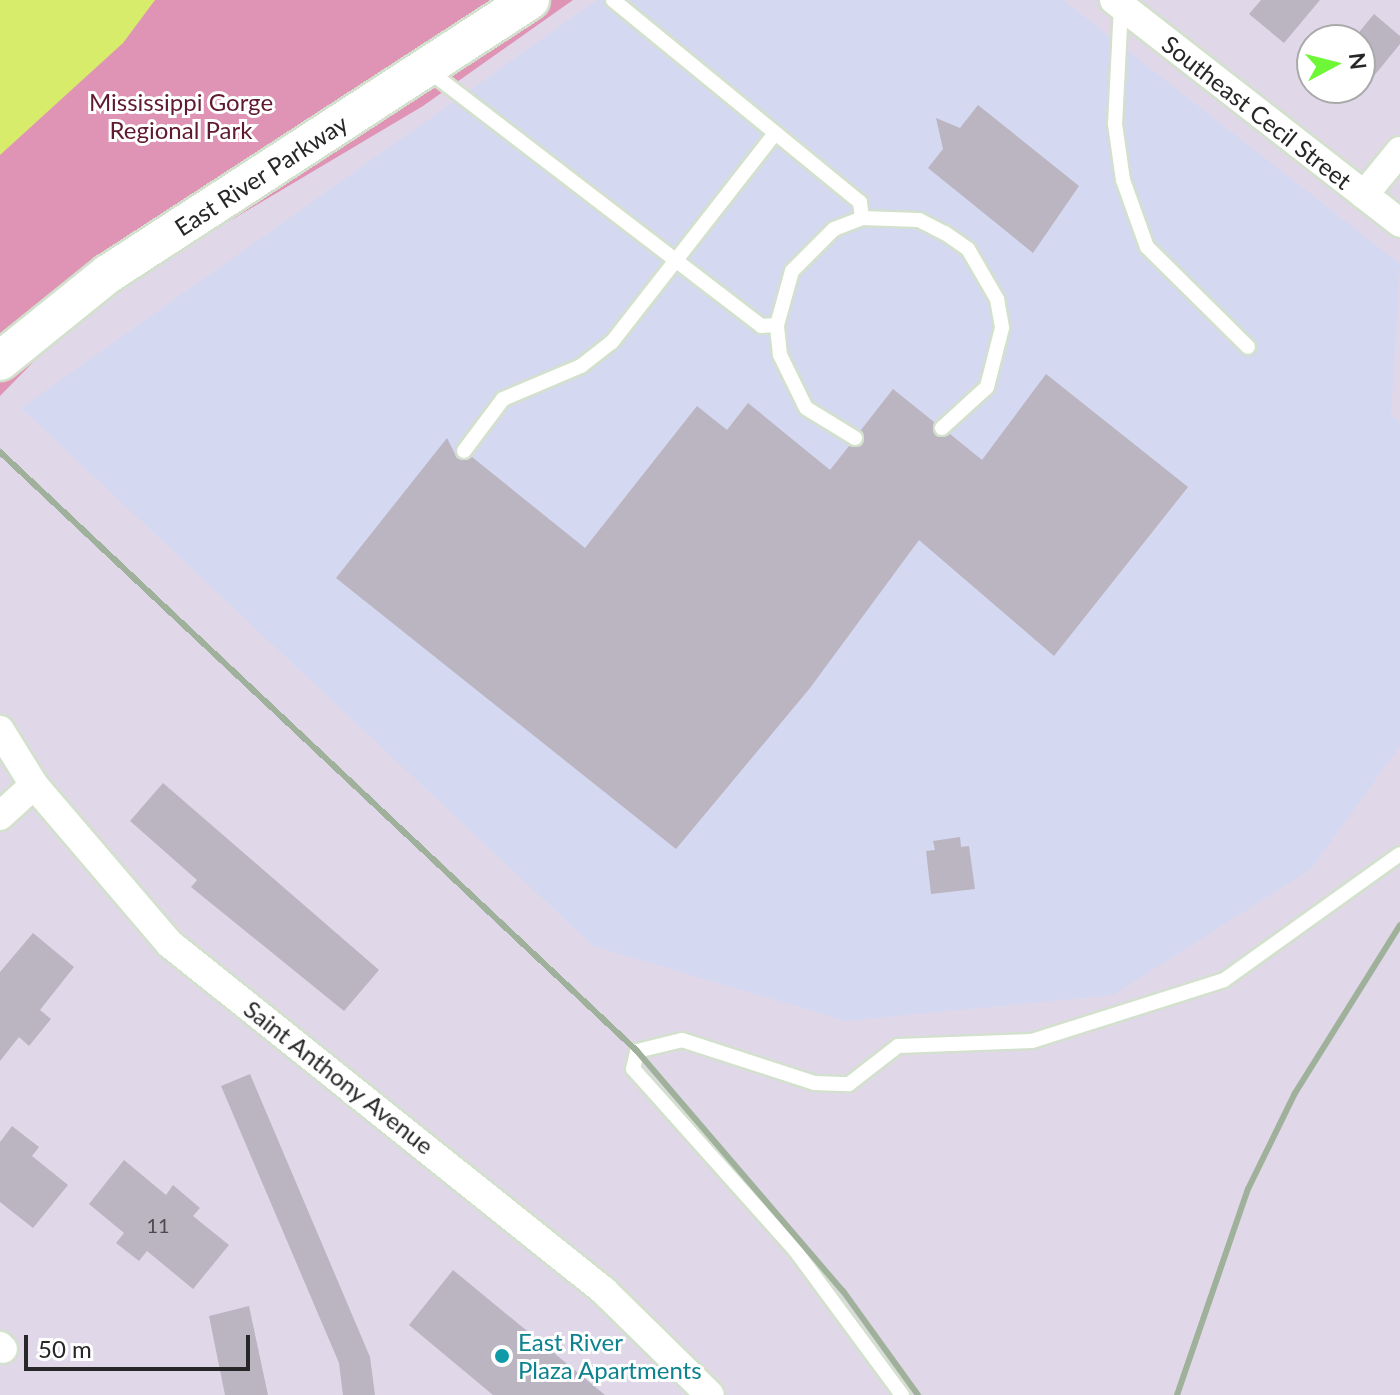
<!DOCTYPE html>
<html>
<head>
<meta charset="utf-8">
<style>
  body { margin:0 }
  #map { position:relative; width:1400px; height:1395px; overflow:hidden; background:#e0d8e9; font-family:Lato,sans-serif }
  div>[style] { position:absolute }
  .medical>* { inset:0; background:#d4d8f1 }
  .green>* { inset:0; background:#e094b5 }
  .water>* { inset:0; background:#d6ec6a }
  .building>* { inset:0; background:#bbb4c1 }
  .roads { filter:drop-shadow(2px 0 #d3e0cd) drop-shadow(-2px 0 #d3e0cd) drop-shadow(0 2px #d3e0cd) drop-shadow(0 -2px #d3e0cd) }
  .lane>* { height:14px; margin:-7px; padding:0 7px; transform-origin:7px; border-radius:7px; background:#fff }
  .street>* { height:28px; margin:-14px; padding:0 14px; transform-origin:14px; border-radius:14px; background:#fff }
  .secondary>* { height:38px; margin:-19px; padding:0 19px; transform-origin:19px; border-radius:19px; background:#fff }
  .rail>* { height:6px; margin:-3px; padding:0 3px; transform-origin:3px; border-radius:3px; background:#a0b19b }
  .dots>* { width:22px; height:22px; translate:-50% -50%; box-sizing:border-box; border:4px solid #fff; border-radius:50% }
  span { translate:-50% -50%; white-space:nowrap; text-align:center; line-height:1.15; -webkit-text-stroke:6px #fff; paint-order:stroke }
  .number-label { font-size:20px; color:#4c4a4e }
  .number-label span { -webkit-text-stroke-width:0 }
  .park-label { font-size:24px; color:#601a2f }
  .street-label { font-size:24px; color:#272727 }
  .culture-label { font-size:24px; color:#0d838f }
  .left { translate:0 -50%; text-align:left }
  .north { position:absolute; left:1296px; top:24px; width:80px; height:80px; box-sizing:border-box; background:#fff; border:2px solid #a9a9a9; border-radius:50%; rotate:83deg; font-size:22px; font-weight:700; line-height:32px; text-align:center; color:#272727 }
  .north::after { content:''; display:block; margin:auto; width:28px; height:36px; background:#6df737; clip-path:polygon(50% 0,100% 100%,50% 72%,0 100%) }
  .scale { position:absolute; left:24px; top:1335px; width:226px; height:36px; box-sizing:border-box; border:4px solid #272727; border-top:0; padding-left:10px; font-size:24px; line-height:28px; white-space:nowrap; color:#272727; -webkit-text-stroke:6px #fff; paint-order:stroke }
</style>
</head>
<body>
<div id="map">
  <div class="medical">
    <i style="clip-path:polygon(597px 0,1063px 0,1400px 264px,1391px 415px,1400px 422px,1400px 746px,1311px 869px,1113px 995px,846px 1021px,593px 946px,21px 408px)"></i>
  </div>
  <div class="green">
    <i style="clip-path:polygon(127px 0,573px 0,423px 106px,152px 267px,52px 343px,0 396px,0 127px)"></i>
  </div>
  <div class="water">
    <i style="clip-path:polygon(0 0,155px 0,123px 43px,0 155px)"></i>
  </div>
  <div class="building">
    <i style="clip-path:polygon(1261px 0,1320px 0,1284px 43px,1249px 14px)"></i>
    <i style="clip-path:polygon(1374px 14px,1400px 36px,1400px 44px,1360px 93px,1360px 31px)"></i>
    <i style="clip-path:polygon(978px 105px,1079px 186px,1033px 253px,928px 168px,943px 149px,936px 118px,960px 128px)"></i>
    <i style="clip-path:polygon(1046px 374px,1188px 487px,1054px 656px,919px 540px,810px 688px,676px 849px,336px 578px,447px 438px,457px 458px,472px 457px,585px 548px,697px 406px,727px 430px,748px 403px,830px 470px,849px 446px,863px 444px,861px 430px,893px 389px,934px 422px,935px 435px,950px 434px,982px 460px)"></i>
    <i style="clip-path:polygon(163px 783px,379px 970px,344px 1011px,191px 887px,197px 880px,130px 821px)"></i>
    <i style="clip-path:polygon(960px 837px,961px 847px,969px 846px,975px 889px,931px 894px,926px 851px,935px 850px,933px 841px)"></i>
    <i style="clip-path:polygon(33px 933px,74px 967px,40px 1010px,51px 1019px,29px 1046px,19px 1037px,0 1061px,0 972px)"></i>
    <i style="clip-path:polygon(250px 1074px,370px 1357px,375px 1395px,343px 1395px,339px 1363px,221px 1086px)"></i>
    <i style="clip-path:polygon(12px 1126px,39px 1147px,32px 1156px,68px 1185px,33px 1228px,0 1202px,0 1142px)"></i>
    <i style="clip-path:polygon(124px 1160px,166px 1195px,173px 1185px,200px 1208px,193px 1216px,229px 1245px,193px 1289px,147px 1251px,139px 1261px,116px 1243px,124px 1233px,89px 1204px)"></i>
    <i style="clip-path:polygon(453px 1270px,605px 1395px,493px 1395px,409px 1325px)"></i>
    <i style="clip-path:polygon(249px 1306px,268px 1395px,225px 1395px,209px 1316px)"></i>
  </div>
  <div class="roads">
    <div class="lane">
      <i style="left:613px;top:0;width:319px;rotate:39.3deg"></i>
      <i style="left:860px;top:202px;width:16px;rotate:83deg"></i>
      <i style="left:1121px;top:6px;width:118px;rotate:92.9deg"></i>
      <i style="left:1115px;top:124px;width:57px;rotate:81.9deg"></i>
      <i style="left:1123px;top:180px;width:71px;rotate:70.3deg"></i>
      <i style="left:1147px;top:247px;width:142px;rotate:44.7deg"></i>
      <i style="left:429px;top:71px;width:419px;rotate:37.5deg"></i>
      <i style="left:761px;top:326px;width:16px;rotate:-4deg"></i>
      <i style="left:855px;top:438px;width:57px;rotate:-148.5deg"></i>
      <i style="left:806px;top:408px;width:59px;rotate:-116.1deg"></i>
      <i style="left:780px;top:355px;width:30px;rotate:-96deg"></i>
      <i style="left:777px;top:325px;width:56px;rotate:-74.5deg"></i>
      <i style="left:792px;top:271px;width:59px;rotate:-45deg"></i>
      <i style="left:834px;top:229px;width:30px;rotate:-21deg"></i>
      <i style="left:862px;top:218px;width:57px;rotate:2deg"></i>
      <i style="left:919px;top:220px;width:29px;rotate:27deg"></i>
      <i style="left:945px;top:233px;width:28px;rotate:35deg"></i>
      <i style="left:968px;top:249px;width:58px;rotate:59.9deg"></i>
      <i style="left:997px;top:299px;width:29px;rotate:80deg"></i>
      <i style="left:1002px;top:328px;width:61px;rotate:104.3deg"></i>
      <i style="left:987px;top:387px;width:61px;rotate:137.7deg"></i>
      <i style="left:464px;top:451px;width:65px;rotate:-53.1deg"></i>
      <i style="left:503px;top:399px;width:85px;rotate:-22.9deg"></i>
      <i style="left:581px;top:366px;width:39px;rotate:-38deg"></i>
      <i style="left:612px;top:342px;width:265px;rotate:-52deg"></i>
      <i style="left:902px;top:1395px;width:179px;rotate:-126.4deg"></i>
      <i style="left:796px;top:1251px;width:244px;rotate:-131.8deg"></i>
      <i style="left:633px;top:1069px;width:18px;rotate:-77deg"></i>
      <i style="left:637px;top:1051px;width:46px;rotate:-13.7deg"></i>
      <i style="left:682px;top:1040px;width:139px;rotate:18deg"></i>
      <i style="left:814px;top:1083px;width:35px;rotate:2deg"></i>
      <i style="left:849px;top:1084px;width:62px;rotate:-37.8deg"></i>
      <i style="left:898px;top:1046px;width:134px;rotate:-2.1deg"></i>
      <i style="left:1032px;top:1041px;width:201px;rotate:-17.6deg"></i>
      <i style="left:1224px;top:980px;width:216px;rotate:-35.6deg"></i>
    </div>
    <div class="street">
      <i style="left:1114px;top:0;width:363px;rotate:37.9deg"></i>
      <i style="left:1364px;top:195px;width:57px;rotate:-50.7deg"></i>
      <i style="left:0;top:730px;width:65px;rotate:58.3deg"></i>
      <i style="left:34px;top:785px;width:209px;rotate:49.5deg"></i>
      <i style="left:170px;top:944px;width:556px;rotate:38.64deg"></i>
      <i style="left:604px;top:1291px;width:148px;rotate:44.5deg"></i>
      <i style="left:0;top:816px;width:46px;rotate:-42.4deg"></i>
      <i style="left:0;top:1346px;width:4px;rotate:45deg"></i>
    </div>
    <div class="secondary">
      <i style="left:0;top:361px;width:139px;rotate:-38.9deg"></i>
      <i style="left:108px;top:274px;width:503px;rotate:-33deg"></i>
    </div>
  </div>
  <div class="rail">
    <i style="left:0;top:452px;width:874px;rotate:43.24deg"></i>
    <i style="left:637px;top:1051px;width:316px;rotate:49.4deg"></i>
    <i style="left:843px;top:1291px;width:128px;rotate:54.2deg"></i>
    <i style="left:1177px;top:1395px;width:218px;rotate:-71deg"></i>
    <i style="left:1248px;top:1189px;width:107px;rotate:-63.9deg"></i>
    <i style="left:1295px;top:1093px;width:198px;rotate:-58deg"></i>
  </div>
  <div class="dots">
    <i style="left:502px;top:1356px;background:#0f9aa8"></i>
  </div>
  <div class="number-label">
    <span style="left:158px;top:1225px">11</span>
  </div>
  <div class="park-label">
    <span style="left:181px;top:116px">Mississippi Gorge<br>Regional Park</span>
  </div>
  <div class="street-label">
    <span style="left:1257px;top:112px;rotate:38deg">Southeast Cecil Street</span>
    <span style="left:261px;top:175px;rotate:-33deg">East River Parkway</span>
    <span style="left:339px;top:1077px;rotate:38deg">Saint Anthony Avenue</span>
  </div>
  <div class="culture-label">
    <span class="left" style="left:518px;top:1356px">East River<br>Plaza Apartments</span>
  </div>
  <div class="north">N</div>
  <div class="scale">50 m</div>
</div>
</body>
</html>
